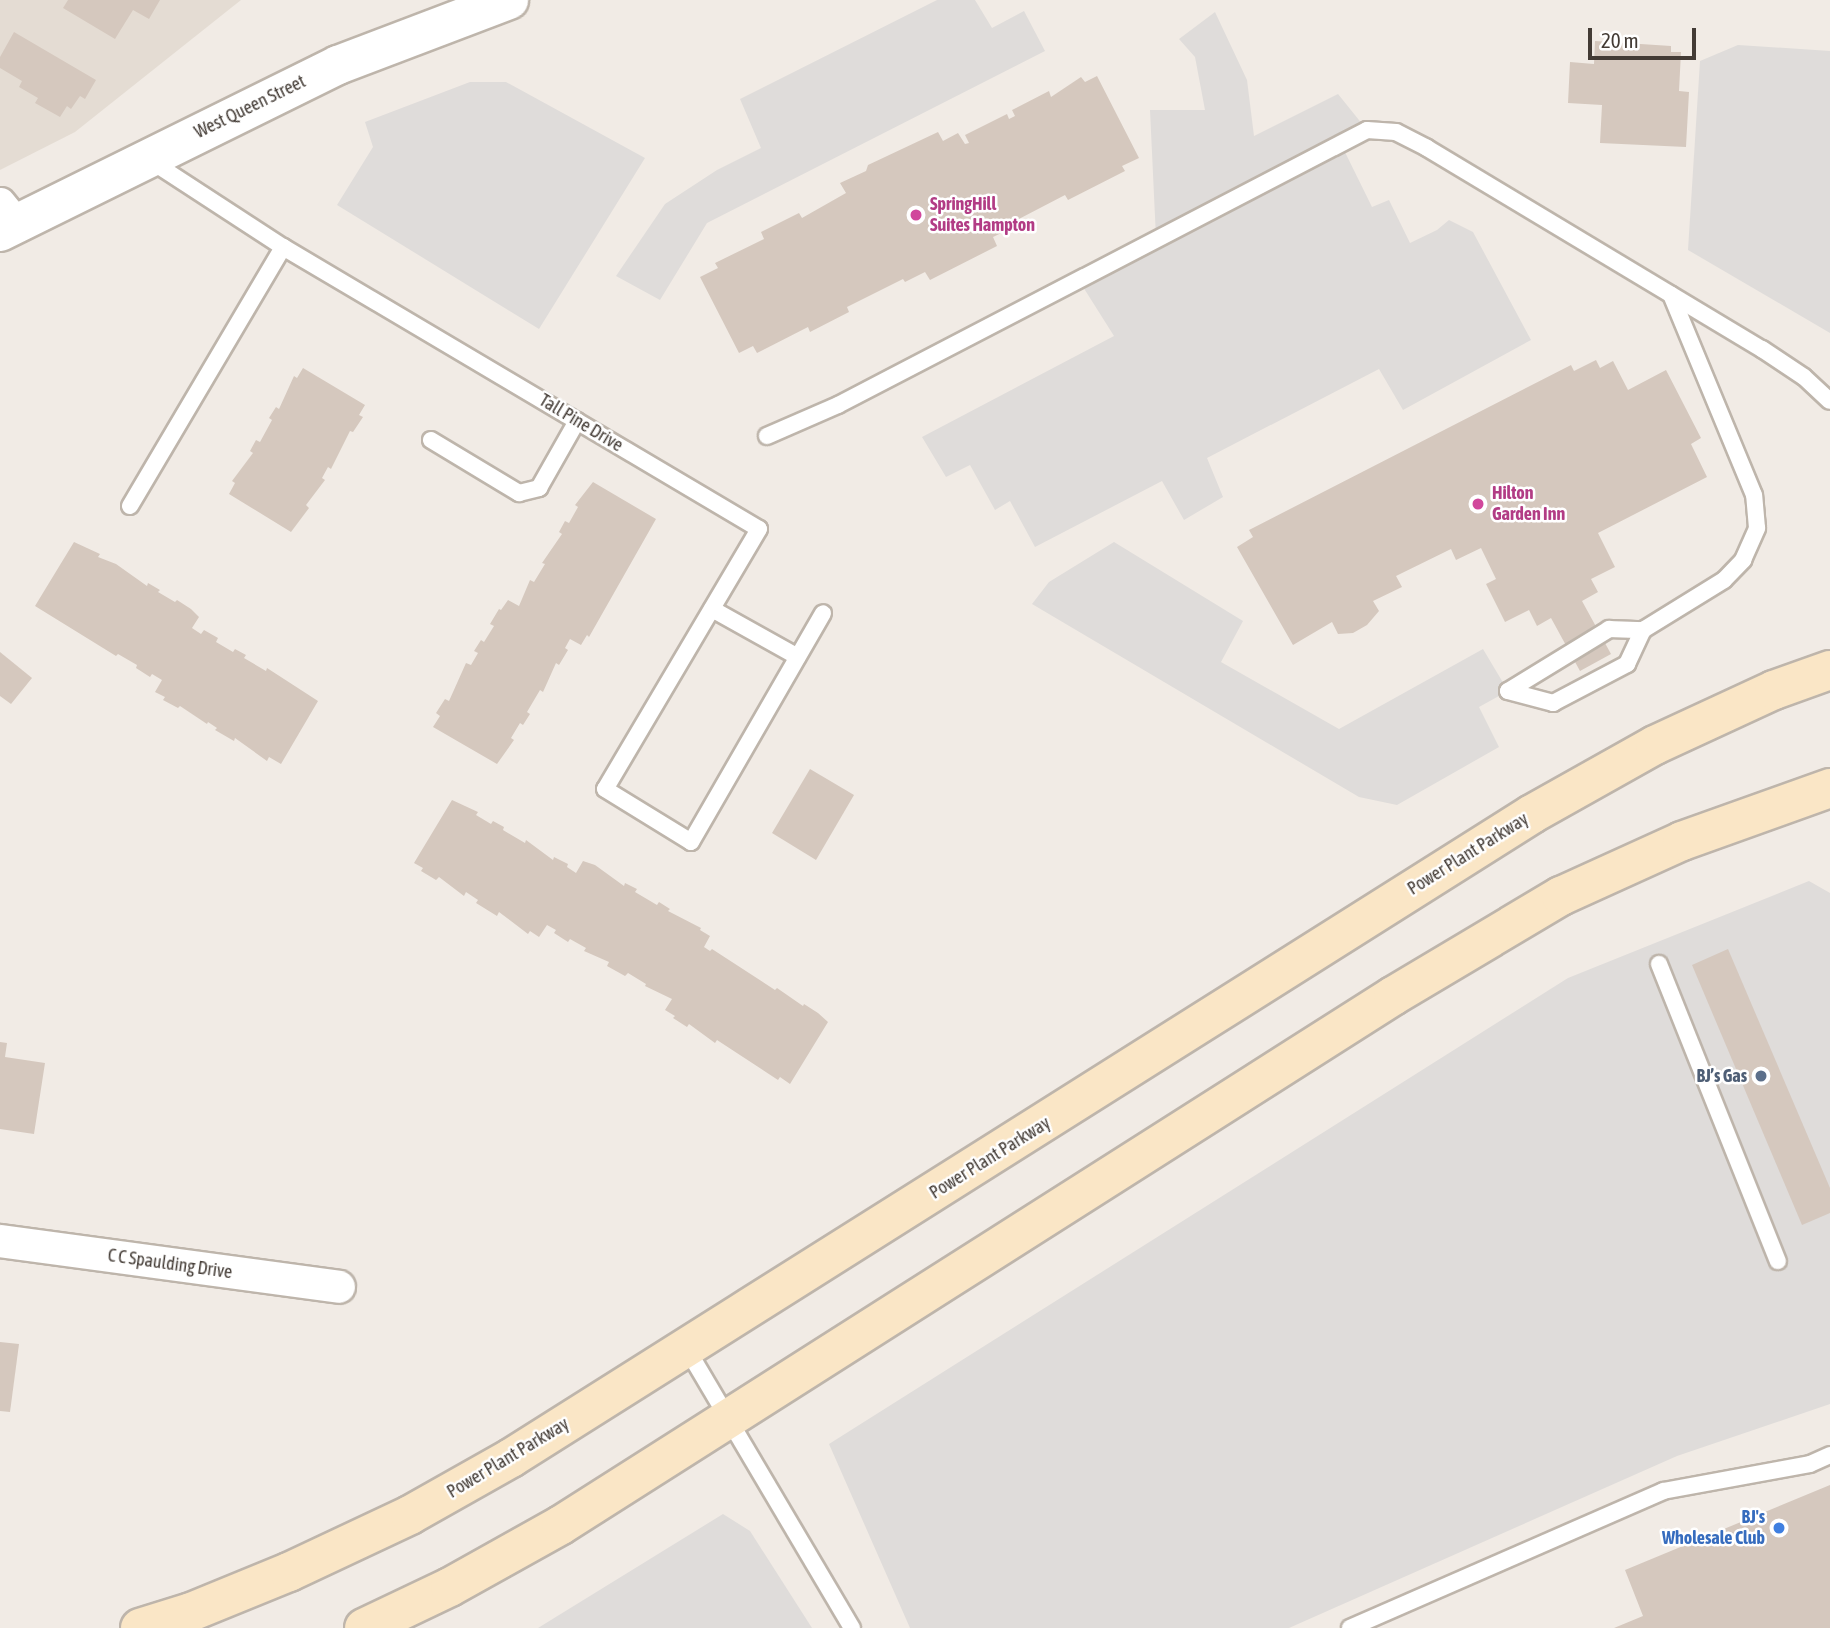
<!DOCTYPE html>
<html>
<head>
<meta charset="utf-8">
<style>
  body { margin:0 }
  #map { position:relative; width:1830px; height:1628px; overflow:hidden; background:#f1ebe5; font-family:"Asap Condensed",sans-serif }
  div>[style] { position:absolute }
  .residential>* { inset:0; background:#e4dcd3 }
  .parking>* { inset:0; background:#dfdcda }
  .building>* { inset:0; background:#d5c8be }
  .roads { filter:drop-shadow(2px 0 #beb5ab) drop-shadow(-2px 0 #beb5ab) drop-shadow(0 2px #beb5ab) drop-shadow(0 -2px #beb5ab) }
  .service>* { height:16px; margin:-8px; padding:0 8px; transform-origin:8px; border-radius:8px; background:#fff }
  .minor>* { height:32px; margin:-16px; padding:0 16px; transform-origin:16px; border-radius:16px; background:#fff }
  .tertiary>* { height:38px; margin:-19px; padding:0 19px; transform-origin:19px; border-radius:19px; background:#fff }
  .secondary>* { height:38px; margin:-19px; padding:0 19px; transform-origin:19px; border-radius:19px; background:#fae6c6 }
  .dots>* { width:19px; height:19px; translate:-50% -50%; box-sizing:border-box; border:4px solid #fff; border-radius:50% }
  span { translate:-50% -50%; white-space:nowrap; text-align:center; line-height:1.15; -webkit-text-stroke:5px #fff; paint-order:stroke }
  .street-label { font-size:18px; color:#433b35 }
  .hotel-label { font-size:18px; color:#b23c85; font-weight:700 }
  .left { translate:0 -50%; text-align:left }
  .service-label { font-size:18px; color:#4e5e75; font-weight:700 }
  .right { translate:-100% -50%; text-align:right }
  .shop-label { font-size:18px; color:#366cbe; font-weight:700 }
  .scale { position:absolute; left:1588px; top:28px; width:108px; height:32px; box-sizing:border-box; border:4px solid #433b35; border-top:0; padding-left:9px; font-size:21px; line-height:24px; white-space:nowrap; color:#433b35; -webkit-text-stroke:5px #fff; paint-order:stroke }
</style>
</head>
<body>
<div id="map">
  <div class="residential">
    <i style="clip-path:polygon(0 0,241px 0,75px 132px,0 170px)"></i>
  </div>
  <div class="parking">
    <i style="clip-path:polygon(937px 0,975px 0,992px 28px,1024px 11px,1045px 51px,707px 223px,660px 300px,616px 276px,665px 204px,717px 170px,761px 148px,740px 99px)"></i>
    <i style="clip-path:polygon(1215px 12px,1247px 80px,1254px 136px,1338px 94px,1367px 130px,1340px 142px,1372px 207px,1389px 200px,1410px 243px,1437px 230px,1449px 220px,1473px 232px,1531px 340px,1403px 410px,1379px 369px,1207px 458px,1223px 497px,1184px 520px,1162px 481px,1035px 547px,1010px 501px,995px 510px,970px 465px,946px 477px,922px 437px,1114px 336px,1078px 279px,1156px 238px,1150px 110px,1205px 110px,1195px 57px,1179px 39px)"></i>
    <i style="clip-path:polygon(1738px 45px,1830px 51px,1830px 333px,1688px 250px,1700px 61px)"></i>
    <i style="clip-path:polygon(470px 82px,506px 82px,645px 158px,539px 329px,337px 205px,373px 147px,365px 122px)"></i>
    <i style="clip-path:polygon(1114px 542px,1243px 621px,1221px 662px,1339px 729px,1483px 649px,1508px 691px,1479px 707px,1499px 747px,1397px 805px,1359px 797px,1032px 604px,1049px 582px)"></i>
    <i style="clip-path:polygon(1809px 881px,1830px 893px,1830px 1404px,1677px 1456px,1289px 1628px,910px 1628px,829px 1444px,1568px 978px)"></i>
    <i style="clip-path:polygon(723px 1514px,750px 1531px,812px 1628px,538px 1628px)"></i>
  </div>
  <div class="building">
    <i style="clip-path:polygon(68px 0,160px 0,149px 19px,133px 10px,115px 39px,63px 8px)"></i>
    <i style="clip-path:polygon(14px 32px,96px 80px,85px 99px,80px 96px,71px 109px,67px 106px,60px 117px,35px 103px,38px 98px,19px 87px,22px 81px,0 68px,0 57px)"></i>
    <i style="clip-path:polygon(1595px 41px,1671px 46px,1671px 52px,1681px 52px,1679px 91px,1689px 92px,1686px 147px,1600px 143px,1602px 105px,1568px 103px,1570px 62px,1594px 64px)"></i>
    <i style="clip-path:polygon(1097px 76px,1139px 158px,1122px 166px,1125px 171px,1068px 200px,1065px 195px,1011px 223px,1014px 227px,993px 237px,997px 246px,930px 280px,925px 272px,905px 282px,903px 279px,847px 307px,849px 312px,810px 332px,808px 327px,757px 353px,753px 346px,739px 353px,700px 277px,718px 268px,715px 263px,764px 239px,761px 232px,799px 213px,802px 218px,846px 193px,840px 183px,866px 171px,868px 165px,938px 132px,943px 141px,958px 133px,965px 144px,969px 143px,965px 135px,1007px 114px,1009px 119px,1015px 116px,1012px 110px,1049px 91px,1051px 97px,1081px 77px,1085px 82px)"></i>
    <i style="clip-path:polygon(1596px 360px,1600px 368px,1613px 361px,1628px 390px,1666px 370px,1701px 438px,1691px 444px,1707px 477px,1598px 533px,1615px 567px,1591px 579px,1598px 592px,1582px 601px,1611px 654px,1580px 671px,1551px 618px,1537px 626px,1529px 610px,1505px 622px,1486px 584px,1496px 579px,1481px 548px,1456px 560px,1451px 549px,1396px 576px,1402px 587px,1373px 601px,1379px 611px,1367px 625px,1353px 633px,1338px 634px,1332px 622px,1293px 645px,1237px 547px,1253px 537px,1249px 530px,1571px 365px,1574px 371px)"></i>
    <i style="clip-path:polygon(303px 368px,365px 405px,359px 415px,363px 417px,353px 432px,350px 431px,331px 469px,328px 467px,322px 478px,325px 480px,306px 505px,309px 508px,291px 532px,229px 494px,235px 483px,232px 481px,253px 453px,250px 451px,256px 440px,260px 442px,272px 420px,269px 418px,276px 407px,279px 409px,294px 376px,297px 378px)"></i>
    <i style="clip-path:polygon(593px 482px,656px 519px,589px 637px,587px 635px,581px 645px,570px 639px,565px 648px,568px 650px,559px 665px,556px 663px,543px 692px,540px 690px,527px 712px,530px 714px,523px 725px,520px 723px,511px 738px,514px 740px,497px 764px,433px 727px,440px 716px,436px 713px,445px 699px,449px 701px,466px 663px,471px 665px,478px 653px,474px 651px,481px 640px,484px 642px,494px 626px,490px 624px,499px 609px,501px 610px,508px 600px,519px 606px,530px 580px,534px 582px,545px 564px,542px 563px,562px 534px,559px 532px,565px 521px,569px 523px,578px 507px,575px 505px)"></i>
    <i style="clip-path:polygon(74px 542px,100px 554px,98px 557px,116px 564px,147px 586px,148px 583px,160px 590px,158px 592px,175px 602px,177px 600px,191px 609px,199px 617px,192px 628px,201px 634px,204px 630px,218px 638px,216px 642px,233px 652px,235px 649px,246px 655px,244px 658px,266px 671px,267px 668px,318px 701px,281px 764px,269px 757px,267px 761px,235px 738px,234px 741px,215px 730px,217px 728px,208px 722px,207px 724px,180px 706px,178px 708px,163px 700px,165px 697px,155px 692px,162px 680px,152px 674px,150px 677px,136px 668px,137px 665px,118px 654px,116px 656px,35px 606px)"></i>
    <i style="clip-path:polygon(0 652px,32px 678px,11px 704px,0 696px)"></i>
    <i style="clip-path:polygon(810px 769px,854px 795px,816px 860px,772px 833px)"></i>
    <i style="clip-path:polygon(452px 800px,478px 812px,476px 815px,491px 824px,493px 821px,504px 827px,503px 830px,525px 843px,526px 840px,553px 860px,554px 857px,568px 864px,567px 867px,576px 873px,583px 861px,595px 865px,624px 886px,625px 883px,637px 889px,635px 892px,657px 905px,659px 902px,670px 909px,668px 911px,701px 928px,700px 930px,710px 936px,704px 947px,710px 951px,712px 949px,775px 990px,777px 988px,803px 1006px,804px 1004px,818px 1013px,828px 1022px,790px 1084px,780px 1077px,778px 1080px,717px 1040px,715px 1043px,689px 1024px,687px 1027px,673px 1018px,675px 1016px,665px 1010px,672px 999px,645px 986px,646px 984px,628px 973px,625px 976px,607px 966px,609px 962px,584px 951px,586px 948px,570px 939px,568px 942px,554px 933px,556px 930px,547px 925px,539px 937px,530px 931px,528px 934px,499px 912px,497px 916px,476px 903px,478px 900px,466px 892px,464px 896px,439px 877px,436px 880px,421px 871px,423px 868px,414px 863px)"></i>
    <i style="clip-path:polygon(1728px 949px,1830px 1188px,1830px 1213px,1802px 1225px,1692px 965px)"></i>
    <i style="clip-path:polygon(0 1042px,7px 1043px,5px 1057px,45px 1063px,34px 1134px,0 1129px)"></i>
    <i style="clip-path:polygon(0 1342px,19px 1344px,10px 1412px,0 1411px)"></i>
    <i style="clip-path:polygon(1830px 1485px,1830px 1628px,1614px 1628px,1643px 1616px,1625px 1570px)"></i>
  </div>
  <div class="roads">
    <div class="service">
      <i style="left:151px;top:161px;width:158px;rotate:33.1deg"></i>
      <i style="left:283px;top:247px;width:553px;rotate:30.64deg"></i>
      <i style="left:759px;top:529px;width:302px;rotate:120.6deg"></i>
      <i style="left:605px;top:789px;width:101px;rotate:31.6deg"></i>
      <i style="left:691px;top:842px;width:264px;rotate:-60deg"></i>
      <i style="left:767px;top:436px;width:77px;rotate:-23.6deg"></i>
      <i style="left:838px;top:405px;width:596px;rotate:-27.47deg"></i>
      <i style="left:1367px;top:130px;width:29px;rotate:4deg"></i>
      <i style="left:1396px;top:132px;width:35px;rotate:27deg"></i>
      <i style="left:1427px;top:148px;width:391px;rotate:31deg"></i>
      <i style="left:1762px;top:349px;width:50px;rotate:33.7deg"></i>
      <i style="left:1804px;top:377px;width:35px;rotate:43deg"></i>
      <i style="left:431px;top:440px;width:103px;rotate:31.1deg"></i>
      <i style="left:519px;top:493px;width:21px;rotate:-14deg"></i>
      <i style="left:539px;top:488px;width:77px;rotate:-60.4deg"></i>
      <i style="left:130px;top:506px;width:301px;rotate:-59.4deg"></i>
      <i style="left:712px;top:609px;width:98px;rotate:29.2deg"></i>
      <i style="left:1508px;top:691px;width:47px;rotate:14.9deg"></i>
      <i style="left:1553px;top:703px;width:84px;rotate:-27.8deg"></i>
      <i style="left:1627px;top:664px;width:38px;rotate:-65deg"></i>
      <i style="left:1643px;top:630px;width:95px;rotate:-31.7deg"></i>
      <i style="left:1724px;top:580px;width:28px;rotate:-46deg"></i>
      <i style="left:1743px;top:560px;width:35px;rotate:-66deg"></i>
      <i style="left:1757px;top:528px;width:33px;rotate:-95deg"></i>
      <i style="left:1754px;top:495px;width:217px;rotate:-112.5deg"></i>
      <i style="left:1508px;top:691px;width:119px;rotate:-31.5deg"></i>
      <i style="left:1609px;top:629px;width:34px;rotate:2deg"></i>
      <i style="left:1659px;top:964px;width:320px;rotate:68.2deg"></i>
      <i style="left:687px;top:1349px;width:324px;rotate:59.4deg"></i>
      <i style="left:1350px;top:1628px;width:342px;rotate:-23.6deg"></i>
      <i style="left:1663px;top:1491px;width:149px;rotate:-10.4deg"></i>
      <i style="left:1810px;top:1464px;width:22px;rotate:-24deg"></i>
    </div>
    <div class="minor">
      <i style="left:0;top:204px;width:26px;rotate:51deg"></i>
      <i style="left:0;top:1241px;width:342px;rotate:7.7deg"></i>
    </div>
    <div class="tertiary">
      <i style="left:0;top:232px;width:377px;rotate:-26.3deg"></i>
      <i style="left:338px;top:65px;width:183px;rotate:-20.8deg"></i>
    </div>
    <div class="secondary">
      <i style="left:140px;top:1628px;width:53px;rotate:-17.4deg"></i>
      <i style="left:191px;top:1612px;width:106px;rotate:-22.2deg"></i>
      <i style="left:289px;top:1572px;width:134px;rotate:-25.2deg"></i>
      <i style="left:410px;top:1515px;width:116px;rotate:-29.4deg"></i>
      <i style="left:511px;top:1458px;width:1207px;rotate:-32.24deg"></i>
      <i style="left:1532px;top:814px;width:141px;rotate:-29.3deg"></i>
      <i style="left:1655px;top:745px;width:131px;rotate:-24.8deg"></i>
      <i style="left:1774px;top:690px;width:59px;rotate:-19.7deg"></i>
      <i style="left:364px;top:1628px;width:95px;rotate:-25.5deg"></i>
      <i style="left:450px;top:1587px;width:127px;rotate:-29.2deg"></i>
      <i style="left:561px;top:1525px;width:986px;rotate:-32.45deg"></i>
      <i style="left:1393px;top:996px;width:196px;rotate:-30.8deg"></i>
      <i style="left:1561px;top:896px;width:133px;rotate:-24.4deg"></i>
      <i style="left:1682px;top:841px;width:157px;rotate:-19.7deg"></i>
    </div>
  </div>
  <div class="dots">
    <i style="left:916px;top:215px;background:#d1479c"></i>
    <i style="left:1478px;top:504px;background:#d1479c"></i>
    <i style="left:1761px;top:1076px;background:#5c6f8a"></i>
    <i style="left:1779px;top:1528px;background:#3f7fe0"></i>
  </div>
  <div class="street-label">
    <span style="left:250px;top:107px;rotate:-26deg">West Queen Street</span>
    <span style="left:581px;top:423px;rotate:31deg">Tall Pine Drive</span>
    <span style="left:1468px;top:854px;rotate:-32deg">Power Plant Parkway</span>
    <span style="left:990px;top:1158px;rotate:-32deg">Power Plant Parkway</span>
    <span style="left:170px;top:1264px;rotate:8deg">C C Spaulding Drive</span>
    <span style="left:508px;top:1458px;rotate:-31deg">Power Plant Parkway</span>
  </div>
  <div class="hotel-label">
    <span class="left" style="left:930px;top:215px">SpringHill<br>Suites Hampton</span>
    <span class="left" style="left:1492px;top:504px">Hilton<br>Garden Inn</span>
  </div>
  <div class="service-label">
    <span class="right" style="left:1747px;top:1076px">BJ’s Gas</span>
  </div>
  <div class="shop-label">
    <span class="right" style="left:1765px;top:1528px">BJ's<br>Wholesale Club</span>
  </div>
  <div class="scale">20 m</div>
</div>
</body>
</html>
